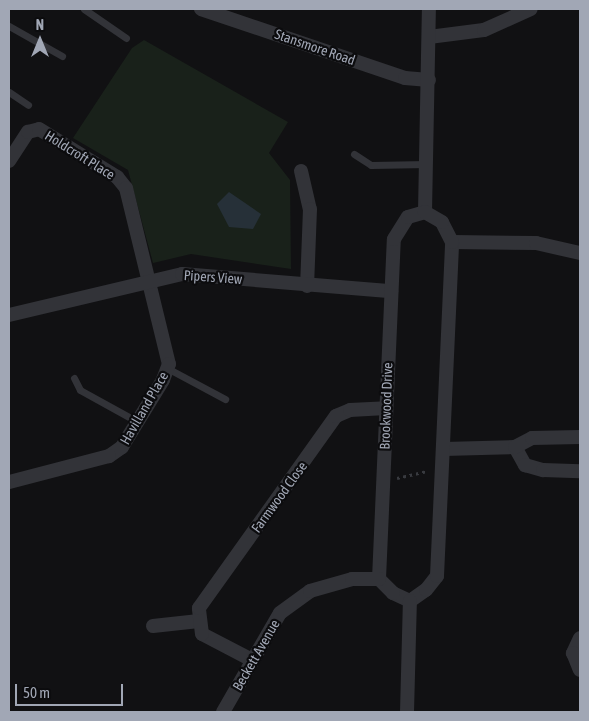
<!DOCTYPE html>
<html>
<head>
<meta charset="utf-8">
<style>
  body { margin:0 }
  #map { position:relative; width:589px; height:721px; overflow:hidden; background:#111113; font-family:"Asap Condensed",sans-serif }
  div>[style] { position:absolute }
  .green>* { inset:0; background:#19211a }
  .water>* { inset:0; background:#263038 }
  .path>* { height:2.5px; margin-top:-1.25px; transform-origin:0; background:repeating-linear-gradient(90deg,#383a3f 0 2.5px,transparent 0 6.5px) }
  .service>* { height:7px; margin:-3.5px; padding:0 3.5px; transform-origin:3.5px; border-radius:3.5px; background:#323338 }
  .minor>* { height:14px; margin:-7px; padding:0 7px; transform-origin:7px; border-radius:7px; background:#323338 }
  span { translate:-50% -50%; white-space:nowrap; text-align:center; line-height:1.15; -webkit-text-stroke:4.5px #0c0c0e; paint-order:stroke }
  .street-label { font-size:14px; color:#a1a7b5 }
  .frame { position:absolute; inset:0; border:10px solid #a1a7b5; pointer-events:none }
  .north { position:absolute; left:15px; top:15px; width:50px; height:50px; -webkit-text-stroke:4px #0c0c0e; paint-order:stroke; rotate:0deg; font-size:14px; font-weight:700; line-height:20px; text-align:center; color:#a1a7b5 }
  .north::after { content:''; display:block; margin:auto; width:18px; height:22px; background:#a1a7b5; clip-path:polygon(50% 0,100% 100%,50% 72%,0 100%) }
  .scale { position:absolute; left:15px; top:684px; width:108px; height:22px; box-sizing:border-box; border:2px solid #a1a7b5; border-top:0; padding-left:6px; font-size:15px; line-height:18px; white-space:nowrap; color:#a1a7b5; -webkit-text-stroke:4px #0c0c0e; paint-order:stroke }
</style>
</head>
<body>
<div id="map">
  <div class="green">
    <i style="clip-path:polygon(144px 40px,288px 122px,269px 153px,290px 180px,291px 269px,191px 254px,153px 263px,128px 170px,73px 138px,132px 48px)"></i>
  </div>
  <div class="water">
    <i style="clip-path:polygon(229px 192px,261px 214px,253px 229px,229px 227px,217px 204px)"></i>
  </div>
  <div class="path">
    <i style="left:397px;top:478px;width:32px;rotate:-13deg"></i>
  </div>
  <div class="service">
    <i style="left:84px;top:9px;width:51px;rotate:34.6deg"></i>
    <i style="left:9px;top:26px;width:61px;rotate:29.5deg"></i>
    <i style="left:9px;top:92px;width:23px;rotate:34deg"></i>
    <i style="left:354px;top:154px;width:20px;rotate:33deg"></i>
    <i style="left:371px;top:165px;width:56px;rotate:-1deg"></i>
    <i style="left:167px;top:368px;width:66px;rotate:28.1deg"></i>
    <i style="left:74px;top:378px;width:13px;rotate:63deg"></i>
    <i style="left:80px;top:390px;width:66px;rotate:28.9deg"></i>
  </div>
  <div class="minor">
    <i style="left:201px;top:9px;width:215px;rotate:18.7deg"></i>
    <i style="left:405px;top:78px;width:24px;rotate:5deg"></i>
    <i style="left:429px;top:37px;width:55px;rotate:-7.3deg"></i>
    <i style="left:484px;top:30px;width:51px;rotate:-24.1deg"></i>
    <i style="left:9px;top:161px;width:35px;rotate:-57deg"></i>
    <i style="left:28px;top:132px;width:11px;rotate:-15deg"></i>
    <i style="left:39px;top:129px;width:92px;rotate:31.6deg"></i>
    <i style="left:117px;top:177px;width:14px;rotate:51deg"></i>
    <i style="left:126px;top:188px;width:181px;rotate:76.3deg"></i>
    <i style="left:169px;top:364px;width:17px;rotate:111deg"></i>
    <i style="left:163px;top:380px;width:79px;rotate:121.5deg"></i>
    <i style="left:122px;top:447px;width:16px;rotate:145deg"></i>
    <i style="left:109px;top:456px;width:103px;rotate:165.4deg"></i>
    <i style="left:301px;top:171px;width:39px;rotate:77deg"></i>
    <i style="left:310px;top:209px;width:77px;rotate:92.2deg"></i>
    <i style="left:425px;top:212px;width:203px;rotate:-88.9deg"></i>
    <i style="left:452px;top:242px;width:84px;rotate:0.7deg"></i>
    <i style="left:536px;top:243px;width:45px;rotate:12.8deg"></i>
    <i style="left:9px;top:315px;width:178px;rotate:-13.3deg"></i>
    <i style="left:182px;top:274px;width:210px;rotate:4.7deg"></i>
    <i style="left:515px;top:447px;width:21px;rotate:61deg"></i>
    <i style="left:525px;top:465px;width:19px;rotate:16deg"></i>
    <i style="left:543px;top:470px;width:37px;rotate:2deg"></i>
    <i style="left:444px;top:449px;width:71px;rotate:-1.6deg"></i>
    <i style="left:515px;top:447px;width:19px;rotate:-28deg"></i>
    <i style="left:532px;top:438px;width:48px;rotate:-1.2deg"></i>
    <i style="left:410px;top:601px;width:19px;rotate:-155deg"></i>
    <i style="left:393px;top:593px;width:20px;rotate:-135deg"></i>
    <i style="left:379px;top:579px;width:340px;rotate:-87.5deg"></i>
    <i style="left:394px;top:239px;width:26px;rotate:-58deg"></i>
    <i style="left:408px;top:217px;width:18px;rotate:-16deg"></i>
    <i style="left:410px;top:601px;width:19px;rotate:-35deg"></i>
    <i style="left:426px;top:590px;width:18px;rotate:-52deg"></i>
    <i style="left:437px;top:576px;width:334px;rotate:-87.4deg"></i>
    <i style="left:452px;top:242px;width:22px;rotate:-117deg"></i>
    <i style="left:442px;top:222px;width:20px;rotate:-150deg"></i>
    <i style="left:153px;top:626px;width:46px;rotate:-6.2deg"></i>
    <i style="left:580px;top:638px;width:17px;rotate:115deg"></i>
    <i style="left:573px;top:653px;width:18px;rotate:68deg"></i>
    <i style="left:252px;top:660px;width:56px;rotate:-152.5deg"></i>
    <i style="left:202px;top:634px;width:26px;rotate:-97deg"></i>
    <i style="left:199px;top:608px;width:236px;rotate:-54.5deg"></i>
    <i style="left:336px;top:416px;width:15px;rotate:-23deg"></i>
    <i style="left:350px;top:410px;width:36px;rotate:-3deg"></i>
    <i style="left:223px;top:712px;width:114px;rotate:-60.1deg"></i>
    <i style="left:280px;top:613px;width:37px;rotate:-36deg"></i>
    <i style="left:310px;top:591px;width:44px;rotate:-15.9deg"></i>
    <i style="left:352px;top:579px;width:27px"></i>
    <i style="left:407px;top:712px;width:111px;rotate:-88.5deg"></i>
  </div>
  <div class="street-label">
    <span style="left:315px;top:47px;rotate:19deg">Stansmore Road</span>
    <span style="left:80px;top:155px;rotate:32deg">Holdcroft Place</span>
    <span style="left:213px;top:277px;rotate:4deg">Pipers View</span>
    <span style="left:386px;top:406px;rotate:-88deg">Brookwood Drive</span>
    <span style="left:144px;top:408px;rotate:-60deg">Havilland Place</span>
    <span style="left:279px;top:497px;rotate:-54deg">Farmwood Close</span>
    <span style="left:256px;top:655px;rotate:-60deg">Beckett Avenue</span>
  </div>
  <div class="frame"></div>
  <div class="north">N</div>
  <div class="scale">50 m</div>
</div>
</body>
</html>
